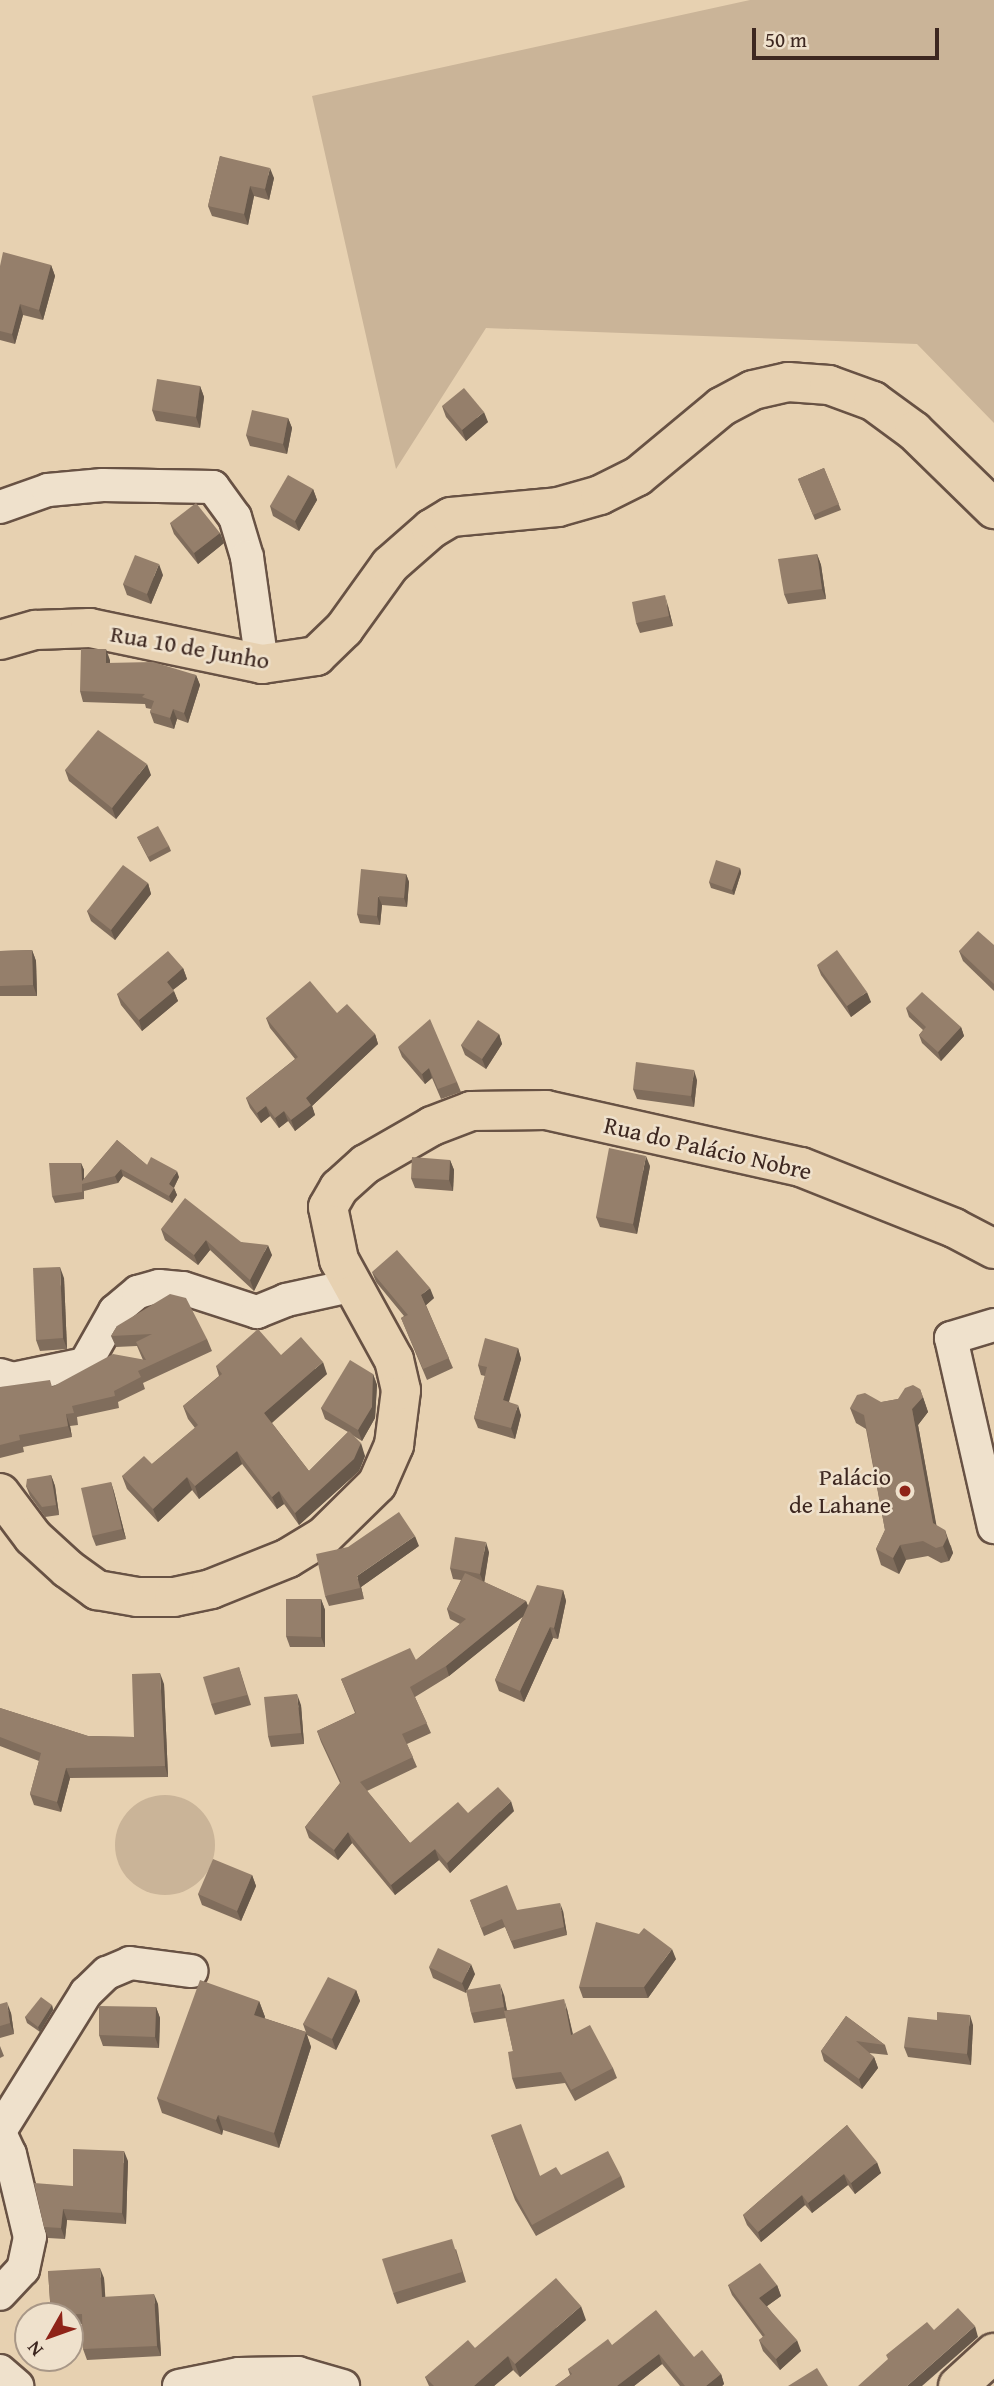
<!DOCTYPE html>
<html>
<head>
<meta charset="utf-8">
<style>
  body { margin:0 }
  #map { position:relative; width:994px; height:2386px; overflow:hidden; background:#e7d1b1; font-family:"Gentium Book Plus",serif }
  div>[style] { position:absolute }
  .green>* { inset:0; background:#cab498 }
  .round { border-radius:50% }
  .roads { filter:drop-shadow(2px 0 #685244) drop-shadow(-2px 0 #685244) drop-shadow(0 2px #685244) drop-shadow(0 -2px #685244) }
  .minor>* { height:32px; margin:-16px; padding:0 16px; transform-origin:16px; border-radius:16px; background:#efe1cc }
  .major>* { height:38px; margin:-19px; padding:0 19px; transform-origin:19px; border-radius:19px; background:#e7d1b1 }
  .wall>* { inset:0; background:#806d5c }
  .shaded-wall>* { inset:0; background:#68594b }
  .building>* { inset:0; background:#957f6b }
  .dots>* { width:19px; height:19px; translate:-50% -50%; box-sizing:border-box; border:4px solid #efe1cc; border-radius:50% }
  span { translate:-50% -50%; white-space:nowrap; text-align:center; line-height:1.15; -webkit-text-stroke:5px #efe1cc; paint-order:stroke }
  .street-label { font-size:24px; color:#3d2720 }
  .poi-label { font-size:24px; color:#3d2720 }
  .right { translate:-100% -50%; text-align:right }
  .north { position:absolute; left:14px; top:2302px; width:70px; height:70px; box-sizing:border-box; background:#efe1cc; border:2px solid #a89787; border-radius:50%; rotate:230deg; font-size:19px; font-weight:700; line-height:28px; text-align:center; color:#3d2720 }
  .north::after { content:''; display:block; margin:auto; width:24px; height:32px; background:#8f2418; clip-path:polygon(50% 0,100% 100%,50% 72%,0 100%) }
  .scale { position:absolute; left:752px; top:28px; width:187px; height:32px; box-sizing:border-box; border:4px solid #3d2720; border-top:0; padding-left:9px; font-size:21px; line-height:24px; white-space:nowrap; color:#3d2720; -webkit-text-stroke:5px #efe1cc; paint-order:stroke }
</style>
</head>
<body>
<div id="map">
  <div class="green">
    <i style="clip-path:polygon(750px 0,994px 0,994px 423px,917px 344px,486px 328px,396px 469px,312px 96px)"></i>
    <i class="round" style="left:115px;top:1795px;width:100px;height:100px"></i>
  </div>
  <div class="roads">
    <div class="minor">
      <i style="left:0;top:507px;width:51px;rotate:-19.5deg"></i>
      <i style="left:48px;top:490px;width:55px;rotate:-5.2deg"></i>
      <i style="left:103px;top:485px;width:110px;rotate:1deg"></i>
      <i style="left:213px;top:487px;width:37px;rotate:54deg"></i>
      <i style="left:235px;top:517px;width:42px;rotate:73.3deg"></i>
      <i style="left:247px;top:557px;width:108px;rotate:82deg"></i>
      <i style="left:994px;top:1325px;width:45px;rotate:163.2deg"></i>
      <i style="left:951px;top:1338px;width:194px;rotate:77.2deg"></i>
      <i style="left:0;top:1375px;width:14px;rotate:17deg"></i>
      <i style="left:13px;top:1379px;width:74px;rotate:-11.8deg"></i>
      <i style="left:85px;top:1364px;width:61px;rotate:-60.5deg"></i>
      <i style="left:115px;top:1311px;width:30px;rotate:-40deg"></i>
      <i style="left:138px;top:1292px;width:22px;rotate:-16deg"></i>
      <i style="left:159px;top:1286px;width:24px;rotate:5deg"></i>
      <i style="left:183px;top:1288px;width:78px;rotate:18deg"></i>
      <i style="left:257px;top:1312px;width:31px;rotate:-22deg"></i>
      <i style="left:286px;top:1300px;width:66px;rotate:-12.3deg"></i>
      <i style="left:0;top:2131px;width:163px;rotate:-58.1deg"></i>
      <i style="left:86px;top:1993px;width:29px;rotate:-44deg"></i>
      <i style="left:107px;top:1973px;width:25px;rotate:-23deg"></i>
      <i style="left:130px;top:1963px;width:62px;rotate:7.5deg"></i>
      <i style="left:0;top:2133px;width:23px;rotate:65deg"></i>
      <i style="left:10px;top:2154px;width:85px;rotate:76.5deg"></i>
      <i style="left:30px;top:2237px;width:33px;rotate:102deg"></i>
      <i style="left:23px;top:2269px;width:34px;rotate:133deg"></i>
      <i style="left:0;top:2371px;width:23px;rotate:41deg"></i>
      <i style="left:179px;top:2386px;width:61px;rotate:-11.3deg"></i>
      <i style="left:239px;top:2374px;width:59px;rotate:-1deg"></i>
      <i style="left:298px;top:2373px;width:47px;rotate:16.1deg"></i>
    </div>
    <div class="major">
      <i style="left:0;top:640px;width:37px;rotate:-16deg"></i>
      <i style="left:36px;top:630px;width:54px;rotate:-2.1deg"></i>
      <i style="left:90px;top:628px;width:176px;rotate:11.8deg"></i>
      <i style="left:262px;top:664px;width:55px;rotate:-8.4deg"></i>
      <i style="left:316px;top:656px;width:39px;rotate:-44deg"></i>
      <i style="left:344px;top:629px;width:79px;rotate:-54.3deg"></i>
      <i style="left:390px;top:565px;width:55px;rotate:-41.3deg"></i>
      <i style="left:431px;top:529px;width:23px;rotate:-31deg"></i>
      <i style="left:451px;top:517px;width:107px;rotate:-5.3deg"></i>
      <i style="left:558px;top:507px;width:44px;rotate:-15.9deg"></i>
      <i style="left:600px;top:495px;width:42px;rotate:-26.6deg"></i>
      <i style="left:638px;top:476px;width:108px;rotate:-39.7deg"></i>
      <i style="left:721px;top:407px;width:36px;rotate:-28deg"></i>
      <i style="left:753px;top:390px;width:36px;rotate:-13deg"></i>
      <i style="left:788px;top:382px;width:41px;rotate:4.2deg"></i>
      <i style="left:829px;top:385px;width:47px;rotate:20deg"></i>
      <i style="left:873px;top:401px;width:51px;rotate:36.2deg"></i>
      <i style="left:914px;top:431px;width:112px;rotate:44.3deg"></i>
      <i style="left:0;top:1493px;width:55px;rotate:53.1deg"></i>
      <i style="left:33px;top:1537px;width:47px;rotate:42.4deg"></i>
      <i style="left:68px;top:1569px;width:36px;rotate:36deg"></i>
      <i style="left:97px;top:1590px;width:41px;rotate:9.9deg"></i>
      <i style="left:137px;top:1597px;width:37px"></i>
      <i style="left:174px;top:1597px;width:38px;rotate:-12deg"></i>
      <i style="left:211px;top:1589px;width:83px;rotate:-21.9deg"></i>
      <i style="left:288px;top:1558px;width:42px;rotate:-31.4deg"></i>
      <i style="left:324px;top:1536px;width:74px;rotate:-44.5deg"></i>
      <i style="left:377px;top:1484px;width:43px;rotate:-66.4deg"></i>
      <i style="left:394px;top:1445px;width:55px;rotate:-82.7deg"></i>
      <i style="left:401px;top:1390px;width:31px;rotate:-103deg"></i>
      <i style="left:394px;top:1360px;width:114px;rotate:-118.8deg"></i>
      <i style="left:339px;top:1260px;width:54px;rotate:-101.7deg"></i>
      <i style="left:328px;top:1207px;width:22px;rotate:-60deg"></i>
      <i style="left:339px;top:1188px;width:36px;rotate:-42deg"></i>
      <i style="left:366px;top:1164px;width:76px;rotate:-29.9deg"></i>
      <i style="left:432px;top:1126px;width:42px;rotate:-21deg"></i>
      <i style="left:471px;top:1111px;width:75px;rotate:-0.8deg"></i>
      <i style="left:546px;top:1110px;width:261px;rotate:12.6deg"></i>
      <i style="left:801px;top:1167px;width:165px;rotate:21.7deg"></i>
      <i style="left:954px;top:1228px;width:45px;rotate:27.7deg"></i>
      <i style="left:958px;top:2386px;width:49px;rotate:-42.5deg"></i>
    </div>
  </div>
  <div class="wall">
    <i style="clip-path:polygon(220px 156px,274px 178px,269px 200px,254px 196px,248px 225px,212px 216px,208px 206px)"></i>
    <i style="clip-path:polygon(51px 265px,55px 276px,43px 320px,23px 315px,15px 344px,0 340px,0 266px)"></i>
    <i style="clip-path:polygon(200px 386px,204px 397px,200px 428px,156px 421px,152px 410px)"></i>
    <i style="clip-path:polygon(442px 406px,488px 422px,466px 441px,446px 417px)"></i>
    <i style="clip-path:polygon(288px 418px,292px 428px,287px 454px,250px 446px,246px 435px)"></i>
    <i style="clip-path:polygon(824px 468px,841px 510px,815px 520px,798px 479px)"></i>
    <i style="clip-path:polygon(313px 489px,317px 500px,299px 531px,273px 516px,270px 506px)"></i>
    <i style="clip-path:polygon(170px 523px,220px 533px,224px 543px,198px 564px,174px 534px)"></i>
    <i style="clip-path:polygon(817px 554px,821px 565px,826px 599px,788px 604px,784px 594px)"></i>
    <i style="clip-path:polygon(163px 575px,151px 604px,127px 595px,123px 584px)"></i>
    <i style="clip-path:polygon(668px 606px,673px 626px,640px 633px,636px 623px)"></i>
    <i style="clip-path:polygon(110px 660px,110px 663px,196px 675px,200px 685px,188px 723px,177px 719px,174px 729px,154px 723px,150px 712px,151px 709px,146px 708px,145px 704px,83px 702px,80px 691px)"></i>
    <i style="clip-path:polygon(65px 770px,151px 775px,116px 819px,69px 781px)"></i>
    <i style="clip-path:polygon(137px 837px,169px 846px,171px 851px,150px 862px)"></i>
    <i style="clip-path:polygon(740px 868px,741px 873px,734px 895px,711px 888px,709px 882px)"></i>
    <i style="clip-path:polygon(406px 874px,409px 882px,407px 907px,382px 905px,380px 925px,360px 923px,357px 914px)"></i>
    <i style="clip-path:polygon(148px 883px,151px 894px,115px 940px,91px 921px,87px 911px)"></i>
    <i style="clip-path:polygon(994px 945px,994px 991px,963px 961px,959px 951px)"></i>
    <i style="clip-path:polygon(32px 950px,36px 961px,37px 996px,0 996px,0 951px)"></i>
    <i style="clip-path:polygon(817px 965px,871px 1002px,851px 1017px,821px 975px)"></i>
    <i style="clip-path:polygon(183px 968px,187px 979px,173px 990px,178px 1001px,142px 1031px,121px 1005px,117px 994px)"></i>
    <i style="clip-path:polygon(906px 1008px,961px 1027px,964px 1036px,941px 1061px,922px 1043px,919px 1035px,923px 1030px,909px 1017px)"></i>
    <i style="clip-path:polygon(337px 1013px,375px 1034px,378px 1044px,312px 1106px,315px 1115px,295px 1131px,288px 1121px,279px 1128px,270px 1116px,261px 1123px,250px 1108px,246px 1098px,295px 1059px,270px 1028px,266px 1018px)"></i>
    <i style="clip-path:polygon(499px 1034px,502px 1044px,486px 1069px,465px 1055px,461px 1045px)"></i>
    <i style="clip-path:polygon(398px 1047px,457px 1082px,461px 1092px,441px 1099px,432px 1078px,425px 1084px,402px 1057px)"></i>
    <i style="clip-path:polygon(697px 1080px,694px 1107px,637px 1099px,633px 1089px)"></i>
    <i style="clip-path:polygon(117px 1140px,147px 1165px,179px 1177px,174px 1188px,177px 1195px,172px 1203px,123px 1176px,118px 1183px,84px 1191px,84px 1199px,55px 1203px,52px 1196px,81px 1163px,84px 1170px,84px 1179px)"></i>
    <i style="clip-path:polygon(450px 1160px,454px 1170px,453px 1191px,415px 1188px,411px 1178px)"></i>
    <i style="clip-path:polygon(650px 1166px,637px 1234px,600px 1227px,596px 1217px)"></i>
    <i style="clip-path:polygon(161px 1229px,241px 1242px,272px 1255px,254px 1291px,210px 1250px,198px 1265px,165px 1240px)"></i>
    <i style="clip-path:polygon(372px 1272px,434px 1298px,426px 1305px,453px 1368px,427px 1380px,401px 1318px,404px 1316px,376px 1282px)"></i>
    <i style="clip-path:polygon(64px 1278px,67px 1349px,40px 1351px,36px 1340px)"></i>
    <i style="clip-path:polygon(117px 1326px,207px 1339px,212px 1351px,143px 1383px,145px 1389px,118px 1402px,119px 1408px,77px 1417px,78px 1425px,70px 1426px,72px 1437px,23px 1447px,24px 1452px,0 1458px,0 1387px,52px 1386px,143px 1360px,137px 1346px,116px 1347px,111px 1336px)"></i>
    <i style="clip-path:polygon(518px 1348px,521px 1359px,509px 1402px,521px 1415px,515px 1439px,478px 1428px,474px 1418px,485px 1376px,481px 1375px,478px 1365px)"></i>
    <i style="clip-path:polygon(281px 1355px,327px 1374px,272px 1423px,309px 1471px,348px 1432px,325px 1419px,321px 1408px,373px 1374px,377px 1385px,375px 1418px,362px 1441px,352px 1435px,365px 1456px,359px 1471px,299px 1525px,284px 1504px,277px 1509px,242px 1464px,199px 1499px,192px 1490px,158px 1522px,127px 1489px,122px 1476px,152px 1464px,195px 1428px,188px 1419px,183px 1406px,219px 1376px,216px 1366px)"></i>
    <i style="clip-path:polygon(920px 1389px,928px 1412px,918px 1425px,936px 1525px,951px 1546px,953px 1553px,949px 1561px,941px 1563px,928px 1556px,906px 1560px,899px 1574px,881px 1565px,876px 1549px,885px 1530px,866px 1429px,856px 1423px,850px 1408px,898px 1399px)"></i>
    <i style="clip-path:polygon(51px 1475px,55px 1486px,59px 1515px,45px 1517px,30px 1496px,26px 1486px)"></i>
    <i style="clip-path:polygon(111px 1482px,114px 1492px,126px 1539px,96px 1546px,92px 1536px)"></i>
    <i style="clip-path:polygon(419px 1546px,361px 1587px,364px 1599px,329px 1606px,325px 1596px)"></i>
    <i style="clip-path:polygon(489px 1552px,484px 1582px,526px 1601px,528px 1606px,563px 1590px,566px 1601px,558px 1639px,553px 1638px,524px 1702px,499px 1691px,495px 1680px,523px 1616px,449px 1676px,415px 1697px,431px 1733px,407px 1744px,417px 1767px,367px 1791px,410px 1843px,468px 1813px,514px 1811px,450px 1873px,439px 1860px,395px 1895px,352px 1843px,338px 1860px,309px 1838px,305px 1827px,340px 1783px,321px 1742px,317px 1731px,355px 1713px,341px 1679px,416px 1660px,460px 1624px,450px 1619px,447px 1609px,461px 1580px,453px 1579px,450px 1568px)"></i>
    <i style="clip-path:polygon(321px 1599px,325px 1610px,325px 1647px,290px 1647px,286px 1636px)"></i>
    <i style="clip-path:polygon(239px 1667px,251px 1705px,215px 1715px,211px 1704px)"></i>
    <i style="clip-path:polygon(164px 1684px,168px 1777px,70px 1778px,61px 1812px,34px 1805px,30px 1794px,39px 1761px,0 1746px,0 1708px,88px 1736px,134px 1737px)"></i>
    <i style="clip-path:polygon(301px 1705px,304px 1744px,271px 1747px,268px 1736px)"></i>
    <i style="clip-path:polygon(252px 1875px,256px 1886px,241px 1921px,202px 1905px,198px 1894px)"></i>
    <i style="clip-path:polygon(470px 1900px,517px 1910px,563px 1911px,567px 1935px,514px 1949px,505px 1927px,484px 1936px)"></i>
    <i style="clip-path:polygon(676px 1959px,648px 1998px,583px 1998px,579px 1987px)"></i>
    <i style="clip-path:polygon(429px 1967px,475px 1974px,467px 1990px,504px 1995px,507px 2010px,567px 2009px,573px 2034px,613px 2068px,617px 2078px,575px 2101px,565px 2083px,516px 2089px,512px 2078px,513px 2051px,506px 2018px,474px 2023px,471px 2013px,467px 1991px,466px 1993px,433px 1978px)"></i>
    <i style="clip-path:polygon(356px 1990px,360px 2001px,336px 2050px,307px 2035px,303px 2024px)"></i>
    <i style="clip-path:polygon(259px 2001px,265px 2017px,264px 2018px,306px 2032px,311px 2047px,279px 2148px,223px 2130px,222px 2135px,162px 2113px,157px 2098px)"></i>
    <i style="clip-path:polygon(0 2004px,11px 2013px,14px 2034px,0 2038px)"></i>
    <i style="clip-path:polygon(52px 2005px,53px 2010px,40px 2032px,27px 2023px,25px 2017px)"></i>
    <i style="clip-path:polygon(156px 2007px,160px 2018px,159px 2048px,103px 2046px,99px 2035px)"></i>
    <i style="clip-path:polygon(846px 2016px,885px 2045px,888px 2055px,869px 2053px,874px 2057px,878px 2068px,862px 2089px,824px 2061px,821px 2051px)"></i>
    <i style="clip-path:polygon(973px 2025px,971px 2065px,908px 2057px,904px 2047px)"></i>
    <i style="clip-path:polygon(0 2046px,4px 2056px,0 2058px)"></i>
    <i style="clip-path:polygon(847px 2125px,881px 2173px,855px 2194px,848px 2185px,812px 2213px,805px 2205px,761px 2242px,747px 2225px,743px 2215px)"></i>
    <i style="clip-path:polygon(491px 2135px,540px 2176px,561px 2175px,621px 2176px,625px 2187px,536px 2236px,515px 2200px)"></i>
    <i style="clip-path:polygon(128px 2161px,126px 2224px,67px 2220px,65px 2239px,48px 2238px,44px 2227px,73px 2186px)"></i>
    <i style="clip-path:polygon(456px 2249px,466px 2282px,397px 2304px,393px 2293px)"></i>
    <i style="clip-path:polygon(48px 2271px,104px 2278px,105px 2297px,158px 2304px,161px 2356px,87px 2360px,83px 2349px,82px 2324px,70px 2325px,70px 2316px,51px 2316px)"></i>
    <i style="clip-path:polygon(728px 2285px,777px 2285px,781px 2296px,767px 2306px,801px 2351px,780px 2370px,763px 2351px,759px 2340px,763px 2337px,732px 2295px)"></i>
    <i style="clip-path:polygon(586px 2320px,520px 2377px,513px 2370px,494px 2386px,429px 2386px,425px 2377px,475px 2348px)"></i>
    <i style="clip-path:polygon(612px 2345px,694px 2357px,721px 2374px,724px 2384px,722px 2386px,680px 2386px,662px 2364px,634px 2386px,555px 2386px,570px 2375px,568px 2369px)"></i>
  </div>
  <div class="shaded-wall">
    <i style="clip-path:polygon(270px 168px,274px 178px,269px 200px,265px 189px)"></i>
    <i style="clip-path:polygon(250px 186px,254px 196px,248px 225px,244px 214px)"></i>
    <i style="clip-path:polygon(51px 265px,55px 276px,43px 320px,39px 310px)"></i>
    <i style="clip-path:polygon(20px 304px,23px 315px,15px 344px,12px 334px)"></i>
    <i style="clip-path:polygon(200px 386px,204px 397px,200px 428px,196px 417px)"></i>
    <i style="clip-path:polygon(484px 412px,488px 422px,466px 441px,462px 430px)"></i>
    <i style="clip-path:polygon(288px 418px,292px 428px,287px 454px,283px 444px)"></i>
    <i style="clip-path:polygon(313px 489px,317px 500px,299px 531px,295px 521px)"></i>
    <i style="clip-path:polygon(220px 533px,224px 543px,198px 564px,194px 553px)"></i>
    <i style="clip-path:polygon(817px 554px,821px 565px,826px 599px,822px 589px)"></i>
    <i style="clip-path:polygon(159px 564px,163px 575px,151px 604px,147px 594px)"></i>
    <i style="clip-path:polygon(665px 595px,668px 606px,673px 626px,669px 616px)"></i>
    <i style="clip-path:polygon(106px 649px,110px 660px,110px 674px,106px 663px)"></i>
    <i style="clip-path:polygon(196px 675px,200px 685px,188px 723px,184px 713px)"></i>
    <i style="clip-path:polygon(173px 709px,177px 719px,174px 729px,170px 718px)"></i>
    <i style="clip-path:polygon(147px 764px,151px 775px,116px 819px,112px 808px)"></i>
    <i style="clip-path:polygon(740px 868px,741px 873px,734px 895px,732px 890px)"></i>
    <i style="clip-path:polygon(406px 874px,409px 882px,407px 907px,404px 898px)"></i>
    <i style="clip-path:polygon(148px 883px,151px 894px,115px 940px,111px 930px)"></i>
    <i style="clip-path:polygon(378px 896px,382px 905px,380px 925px,377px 916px)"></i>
    <i style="clip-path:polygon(32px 950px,36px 961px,37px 996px,33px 985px)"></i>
    <i style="clip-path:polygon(183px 968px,187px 979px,170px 992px,167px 982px)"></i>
    <i style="clip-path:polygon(174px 991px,178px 1001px,142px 1031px,139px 1020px)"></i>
    <i style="clip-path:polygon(867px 992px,871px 1002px,851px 1017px,847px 1006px)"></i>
    <i style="clip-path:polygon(961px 1027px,964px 1036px,941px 1061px,938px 1052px)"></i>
    <i style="clip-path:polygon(375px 1034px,378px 1044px,312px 1106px,315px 1115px,295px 1131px,291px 1120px,306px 1098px)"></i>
    <i style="clip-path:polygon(499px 1034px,502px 1044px,486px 1069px,482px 1059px)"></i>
    <i style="clip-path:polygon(429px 1068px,432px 1078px,425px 1084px,422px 1074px)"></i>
    <i style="clip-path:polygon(694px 1070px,697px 1080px,694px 1107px,691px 1096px)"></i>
    <i style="clip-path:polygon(266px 1106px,270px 1116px,261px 1123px,257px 1113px)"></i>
    <i style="clip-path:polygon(284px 1111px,288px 1121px,279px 1128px,275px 1118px)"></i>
    <i style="clip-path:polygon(646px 1156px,650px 1166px,637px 1234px,633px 1224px)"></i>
    <i style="clip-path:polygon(450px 1160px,454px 1170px,453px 1191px,449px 1180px)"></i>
    <i style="clip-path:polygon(81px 1163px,84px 1170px,84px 1183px,82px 1181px)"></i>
    <i style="clip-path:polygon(121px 1169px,123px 1176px,118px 1183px,115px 1176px)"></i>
    <i style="clip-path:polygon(177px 1171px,179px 1177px,172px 1191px,169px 1184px)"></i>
    <i style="clip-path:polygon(174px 1188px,177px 1195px,172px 1203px,169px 1196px)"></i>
    <i style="clip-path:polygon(206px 1240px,210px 1250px,198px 1265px,194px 1255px)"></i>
    <i style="clip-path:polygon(268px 1245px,272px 1255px,254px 1291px,250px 1280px)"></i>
    <i style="clip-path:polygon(60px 1267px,64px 1278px,67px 1349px,63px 1338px)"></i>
    <i style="clip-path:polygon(430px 1288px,434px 1298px,425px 1306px,421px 1295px)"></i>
    <i style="clip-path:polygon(518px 1348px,521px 1359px,506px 1411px,503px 1400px)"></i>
    <i style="clip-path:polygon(323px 1362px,327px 1374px,269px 1425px,264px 1413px)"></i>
    <i style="clip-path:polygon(373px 1374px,377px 1385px,375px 1418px,362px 1441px,358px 1430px)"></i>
    <i style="clip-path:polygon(923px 1397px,928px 1412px,918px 1425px,939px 1539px,933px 1523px,912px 1409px)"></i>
    <i style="clip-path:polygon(518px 1405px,521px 1415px,515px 1439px,511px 1428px)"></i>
    <i style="clip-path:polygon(66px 1414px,70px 1426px,72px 1437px,68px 1426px)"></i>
    <i style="clip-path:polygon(361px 1443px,365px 1456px,359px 1471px,299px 1525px,295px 1513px)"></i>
    <i style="clip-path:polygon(237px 1451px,242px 1464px,199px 1499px,195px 1486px)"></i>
    <i style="clip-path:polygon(51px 1475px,55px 1486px,59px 1515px,56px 1505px)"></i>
    <i style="clip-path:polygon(187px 1477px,192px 1490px,158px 1522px,153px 1509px)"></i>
    <i style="clip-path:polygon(111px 1482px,114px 1492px,126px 1539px,122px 1529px)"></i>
    <i style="clip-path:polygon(279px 1491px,284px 1504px,277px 1509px,272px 1497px)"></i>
    <i style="clip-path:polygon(945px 1530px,953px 1553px,949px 1561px,943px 1546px)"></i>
    <i style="clip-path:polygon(415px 1536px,419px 1546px,361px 1587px,364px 1599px,357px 1576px)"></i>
    <i style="clip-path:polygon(486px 1542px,489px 1552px,484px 1584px,480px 1574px)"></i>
    <i style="clip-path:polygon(900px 1545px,906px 1560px,899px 1574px,893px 1558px)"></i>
    <i style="clip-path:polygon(563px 1590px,566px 1601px,558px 1639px,554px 1628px)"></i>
    <i style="clip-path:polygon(321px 1599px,325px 1610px,325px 1647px,321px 1637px)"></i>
    <i style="clip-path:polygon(526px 1601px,530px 1611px,449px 1676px,446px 1666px)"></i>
    <i style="clip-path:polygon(550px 1627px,553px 1638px,524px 1702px,520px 1691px)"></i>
    <i style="clip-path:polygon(160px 1673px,164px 1684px,168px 1777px,165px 1766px)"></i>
    <i style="clip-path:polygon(297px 1694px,301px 1705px,304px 1744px,301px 1733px)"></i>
    <i style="clip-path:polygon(66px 1768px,70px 1778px,61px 1812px,57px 1802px)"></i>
    <i style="clip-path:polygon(511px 1801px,514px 1811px,450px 1873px,447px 1863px)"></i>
    <i style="clip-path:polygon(348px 1832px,352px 1843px,338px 1860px,334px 1850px)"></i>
    <i style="clip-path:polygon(435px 1849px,439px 1860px,395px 1895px,391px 1885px)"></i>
    <i style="clip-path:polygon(252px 1875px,256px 1886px,241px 1921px,237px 1911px)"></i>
    <i style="clip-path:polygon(560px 1903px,563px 1911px,567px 1935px,564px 1927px)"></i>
    <i style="clip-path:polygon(672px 1949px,676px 1959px,648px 1998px,644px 1987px)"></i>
    <i style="clip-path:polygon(471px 1964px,475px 1974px,466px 1993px,462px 1983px)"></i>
    <i style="clip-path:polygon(500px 1984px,504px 1995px,508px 2018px,504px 2007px)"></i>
    <i style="clip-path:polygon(356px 1990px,360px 2001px,336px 2050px,332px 2039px)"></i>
    <i style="clip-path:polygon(564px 1999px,567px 2009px,575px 2045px,571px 2035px)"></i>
    <i style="clip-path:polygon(259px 2001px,265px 2017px,260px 2031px,254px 2015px)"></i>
    <i style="clip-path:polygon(7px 2002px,11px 2013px,14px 2034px,10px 2023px)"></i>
    <i style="clip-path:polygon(52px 2005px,53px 2010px,40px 2032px,38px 2027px)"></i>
    <i style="clip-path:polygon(156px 2007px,160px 2018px,159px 2048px,155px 2037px)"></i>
    <i style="clip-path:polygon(970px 2015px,973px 2025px,971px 2065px,967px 2054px)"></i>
    <i style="clip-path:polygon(306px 2032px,311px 2047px,279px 2148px,274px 2133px)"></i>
    <i style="clip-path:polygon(874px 2057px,878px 2068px,862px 2089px,859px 2079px)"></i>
    <i style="clip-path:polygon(218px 2115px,223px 2130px,222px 2135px,216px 2120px)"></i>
    <i style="clip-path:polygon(124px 2151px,128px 2161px,126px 2224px,122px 2213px)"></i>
    <i style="clip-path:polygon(877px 2162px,881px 2173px,855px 2194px,851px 2183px)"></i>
    <i style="clip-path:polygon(844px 2174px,848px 2185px,812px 2213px,808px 2203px)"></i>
    <i style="clip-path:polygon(802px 2195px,805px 2205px,761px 2242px,758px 2232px)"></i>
    <i style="clip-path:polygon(63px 2209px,67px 2220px,65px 2239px,61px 2228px)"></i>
    <i style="clip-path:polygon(100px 2268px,104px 2278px,106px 2307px,102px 2297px)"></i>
    <i style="clip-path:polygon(777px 2285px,781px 2296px,763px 2309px,759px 2298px)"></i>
    <i style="clip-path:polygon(154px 2294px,158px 2304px,161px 2356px,157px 2346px)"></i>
    <i style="clip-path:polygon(581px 2306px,586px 2320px,520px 2377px,515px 2364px)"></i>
    <i style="clip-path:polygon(975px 2326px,978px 2337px,922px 2386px,907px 2386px)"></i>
    <i style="clip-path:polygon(797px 2340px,801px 2351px,780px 2370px,776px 2359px)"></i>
    <i style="clip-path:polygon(659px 2354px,662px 2364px,634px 2386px,617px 2386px)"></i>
    <i style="clip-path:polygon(508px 2356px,513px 2370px,494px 2386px,474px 2386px)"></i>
    <i style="clip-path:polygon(721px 2374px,724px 2384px,722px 2386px,706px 2386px)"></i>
  </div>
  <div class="building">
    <i style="clip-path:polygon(220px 156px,270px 168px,265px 189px,250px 186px,244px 214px,208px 206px)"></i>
    <i style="clip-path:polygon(3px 252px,51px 265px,39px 310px,20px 304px,12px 334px,0 331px,0 266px)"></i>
    <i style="clip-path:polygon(157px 379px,200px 386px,196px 417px,152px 410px)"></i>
    <i style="clip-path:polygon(464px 388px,484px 412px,462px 430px,442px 406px)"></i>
    <i style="clip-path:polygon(252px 410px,288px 418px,283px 444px,246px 435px)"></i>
    <i style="clip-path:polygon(824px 468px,839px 504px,813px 515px,798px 479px)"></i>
    <i style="clip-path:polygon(288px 475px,313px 489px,295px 521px,270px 506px)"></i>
    <i style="clip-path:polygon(196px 503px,220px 533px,194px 553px,170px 523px)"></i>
    <i style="clip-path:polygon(817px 554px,822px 589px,784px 594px,778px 559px)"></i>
    <i style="clip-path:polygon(135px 555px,159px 564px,147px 594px,123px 584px)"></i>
    <i style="clip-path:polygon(665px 595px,669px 616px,636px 623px,632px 602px)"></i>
    <i style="clip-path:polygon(81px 649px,106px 649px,106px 663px,153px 662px,196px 675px,184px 713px,173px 709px,170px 718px,150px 712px,154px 701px,142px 697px,145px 694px,80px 691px)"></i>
    <i style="clip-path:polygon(98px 730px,147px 764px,112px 808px,65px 770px)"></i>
    <i style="clip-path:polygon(158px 826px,169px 846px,148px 857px,137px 837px)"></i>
    <i style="clip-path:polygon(716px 860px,740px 868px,732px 890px,709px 882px)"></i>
    <i style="clip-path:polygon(123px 865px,148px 883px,111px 930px,87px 911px)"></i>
    <i style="clip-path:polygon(361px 869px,406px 874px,404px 898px,378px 896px,377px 916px,357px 914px)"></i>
    <i style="clip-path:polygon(978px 931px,994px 945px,994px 984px,959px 951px)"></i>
    <i style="clip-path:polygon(32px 950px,33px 985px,0 986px,0 951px)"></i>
    <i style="clip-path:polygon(837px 950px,867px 992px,847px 1006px,817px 965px)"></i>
    <i style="clip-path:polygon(168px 951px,183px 968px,167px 982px,174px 991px,139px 1020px,117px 994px)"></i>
    <i style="clip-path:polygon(310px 981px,337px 1013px,347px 1004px,375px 1034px,306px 1098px,311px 1105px,291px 1120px,284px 1111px,275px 1118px,266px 1106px,257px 1113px,246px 1098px,298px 1057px,266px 1018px)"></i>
    <i style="clip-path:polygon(922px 992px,961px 1027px,938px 1052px,919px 1035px,926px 1027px,906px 1008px)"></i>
    <i style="clip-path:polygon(430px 1019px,457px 1082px,438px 1089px,429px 1068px,422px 1074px,398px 1047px)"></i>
    <i style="clip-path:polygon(478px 1020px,499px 1034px,482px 1059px,461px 1045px)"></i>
    <i style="clip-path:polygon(636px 1062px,694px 1070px,691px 1096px,633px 1089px)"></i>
    <i style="clip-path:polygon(117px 1140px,147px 1165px,151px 1157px,177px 1171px,169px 1184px,174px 1188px,169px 1196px,121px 1169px,115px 1176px,82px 1184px,82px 1192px,52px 1196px,49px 1163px,81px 1163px,82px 1181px)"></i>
    <i style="clip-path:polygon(609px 1148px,646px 1156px,633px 1224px,596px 1217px)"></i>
    <i style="clip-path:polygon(412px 1157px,450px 1160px,449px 1180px,411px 1178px)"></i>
    <i style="clip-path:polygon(185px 1198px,241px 1242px,268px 1245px,250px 1280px,206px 1240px,194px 1255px,161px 1229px)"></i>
    <i style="clip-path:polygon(397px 1250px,430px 1288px,421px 1295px,449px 1358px,423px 1369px,401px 1318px,408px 1315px,372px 1272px)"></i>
    <i style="clip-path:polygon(60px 1267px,63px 1338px,36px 1340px,33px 1268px)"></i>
    <i style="clip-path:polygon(170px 1294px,186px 1298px,207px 1339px,138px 1371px,141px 1377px,114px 1391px,115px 1396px,72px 1406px,74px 1413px,66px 1414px,68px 1426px,19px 1435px,20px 1440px,0 1445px,0 1387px,50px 1380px,52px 1387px,113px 1354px,146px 1360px,136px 1342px,152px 1334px,111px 1336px,117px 1326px)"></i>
    <i style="clip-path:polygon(258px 1329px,281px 1355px,301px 1337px,323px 1362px,264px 1413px,309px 1471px,349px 1431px,361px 1443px,354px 1459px,295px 1513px,279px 1491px,272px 1497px,237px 1451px,195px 1486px,187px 1477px,153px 1509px,122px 1476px,144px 1456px,152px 1464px,198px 1425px,183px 1406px,222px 1374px,216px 1366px)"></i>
    <i style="clip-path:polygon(485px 1338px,518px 1348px,503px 1400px,518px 1405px,511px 1428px,474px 1418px,487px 1367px,478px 1365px)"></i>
    <i style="clip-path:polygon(350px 1360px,373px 1374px,372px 1407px,358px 1430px,321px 1408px)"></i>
    <i style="clip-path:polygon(913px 1385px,920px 1389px,923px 1397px,912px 1409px,933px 1523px,945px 1530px,947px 1538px,943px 1546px,936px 1548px,923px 1541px,900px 1545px,893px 1558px,876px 1549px,885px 1530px,864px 1415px,850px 1408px,857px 1395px,865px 1393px,881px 1402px,898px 1399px,905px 1388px)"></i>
    <i style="clip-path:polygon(51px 1475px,56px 1505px,42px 1507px,26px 1486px,27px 1479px)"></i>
    <i style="clip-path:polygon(111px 1482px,122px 1529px,92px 1536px,81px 1488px)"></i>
    <i style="clip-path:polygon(399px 1512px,415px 1536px,357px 1576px,360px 1588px,325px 1596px,316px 1554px,348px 1547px)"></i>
    <i style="clip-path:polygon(455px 1537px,486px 1542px,480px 1574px,450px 1568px)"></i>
    <i style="clip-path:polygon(465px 1573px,526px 1601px,446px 1666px,410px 1687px,427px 1723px,402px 1734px,413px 1757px,360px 1782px,410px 1843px,458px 1802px,468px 1813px,498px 1787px,511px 1801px,447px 1863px,435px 1849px,391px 1885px,348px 1832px,334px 1850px,305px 1827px,341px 1782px,317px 1731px,356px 1713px,341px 1679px,410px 1648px,416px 1660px,466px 1619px,447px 1609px)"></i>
    <i style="clip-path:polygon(537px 1585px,563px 1590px,554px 1628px,550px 1627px,520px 1691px,495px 1680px)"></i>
    <i style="clip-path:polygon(286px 1599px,321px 1599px,321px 1637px,286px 1636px)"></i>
    <i style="clip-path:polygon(239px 1667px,247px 1695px,211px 1704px,203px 1677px)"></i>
    <i style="clip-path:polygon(160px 1673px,165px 1766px,66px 1768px,57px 1802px,30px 1794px,41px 1753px,0 1737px,0 1708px,88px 1736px,134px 1737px,132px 1674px)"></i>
    <i style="clip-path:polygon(297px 1694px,301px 1733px,268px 1736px,264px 1697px)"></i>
    <i style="clip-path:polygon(213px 1859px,252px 1875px,237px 1911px,198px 1894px)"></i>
    <i style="clip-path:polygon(507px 1885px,517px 1910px,560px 1903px,564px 1927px,511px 1941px,502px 1919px,481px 1928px,470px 1900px)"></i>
    <i style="clip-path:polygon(596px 1922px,639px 1934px,644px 1928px,672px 1949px,644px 1987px,579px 1987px)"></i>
    <i style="clip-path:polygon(438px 1948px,471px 1964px,462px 1983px,429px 1967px)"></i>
    <i style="clip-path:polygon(328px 1977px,356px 1990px,332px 2039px,303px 2024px)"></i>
    <i style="clip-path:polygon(200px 1980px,259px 2001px,254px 2015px,306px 2032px,274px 2133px,218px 2115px,216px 2120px,157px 2098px)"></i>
    <i style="clip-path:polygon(500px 1984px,504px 2007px,471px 2013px,466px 1990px)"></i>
    <i style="clip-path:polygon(41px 1997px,52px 2005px,38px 2027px,25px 2017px)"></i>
    <i style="clip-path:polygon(564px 1999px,571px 2035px,590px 2025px,613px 2068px,571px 2090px,561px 2072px,512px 2078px,508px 2052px,513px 2051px,504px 2011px)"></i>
    <i style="clip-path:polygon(7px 2002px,10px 2023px,0 2026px,0 2004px)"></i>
    <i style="clip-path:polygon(99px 2006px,156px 2007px,155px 2037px,99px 2035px)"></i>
    <i style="clip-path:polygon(937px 2012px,970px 2015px,967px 2054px,904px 2047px,908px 2017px,937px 2020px)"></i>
    <i style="clip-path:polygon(846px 2016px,885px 2045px,856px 2041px,874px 2057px,859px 2079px,821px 2051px)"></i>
    <i style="clip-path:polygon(521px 2124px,540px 2176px,556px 2167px,561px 2175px,608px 2151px,621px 2176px,532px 2225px,512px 2189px,491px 2135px)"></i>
    <i style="clip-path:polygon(847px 2125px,877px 2162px,851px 2183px,844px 2174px,808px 2203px,802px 2195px,758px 2232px,743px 2215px)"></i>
    <i style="clip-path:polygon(73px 2149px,124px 2151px,122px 2213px,63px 2209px,61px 2228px,44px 2227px,34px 2183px,73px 2186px)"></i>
    <i style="clip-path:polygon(452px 2239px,462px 2272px,393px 2293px,382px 2259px)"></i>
    <i style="clip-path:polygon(760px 2263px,777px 2285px,759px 2298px,797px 2340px,776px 2359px,759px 2340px,765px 2335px,728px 2285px)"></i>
    <i style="clip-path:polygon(100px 2268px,102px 2297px,154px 2294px,157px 2346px,83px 2349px,82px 2314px,51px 2315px,48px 2271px)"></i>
    <i style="clip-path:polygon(556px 2278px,581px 2306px,515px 2364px,508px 2356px,474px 2386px,434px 2386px,425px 2377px,468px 2340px,475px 2348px)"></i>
    <i style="clip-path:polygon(958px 2308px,975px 2326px,907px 2386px,858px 2386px,888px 2359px,886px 2355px,927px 2322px,934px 2330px)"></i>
    <i style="clip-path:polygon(656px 2310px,694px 2357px,702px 2350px,721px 2374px,706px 2386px,685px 2386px,659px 2354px,617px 2386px,555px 2386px,572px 2374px,568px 2369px,608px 2339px,612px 2345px)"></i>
    <i style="clip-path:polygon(817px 2368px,828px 2386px,788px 2386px)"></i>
  </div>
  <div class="dots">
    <i style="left:905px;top:1491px;background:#8f2418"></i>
  </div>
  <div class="street-label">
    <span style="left:190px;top:647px;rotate:10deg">Rua 10 de Junho</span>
    <span style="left:708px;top:1148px;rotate:13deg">Rua do Palácio Nobre</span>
  </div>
  <div class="poi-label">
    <span class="right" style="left:891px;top:1491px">Palácio<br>de Lahane</span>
  </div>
  <div class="north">N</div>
  <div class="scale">50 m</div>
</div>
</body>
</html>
